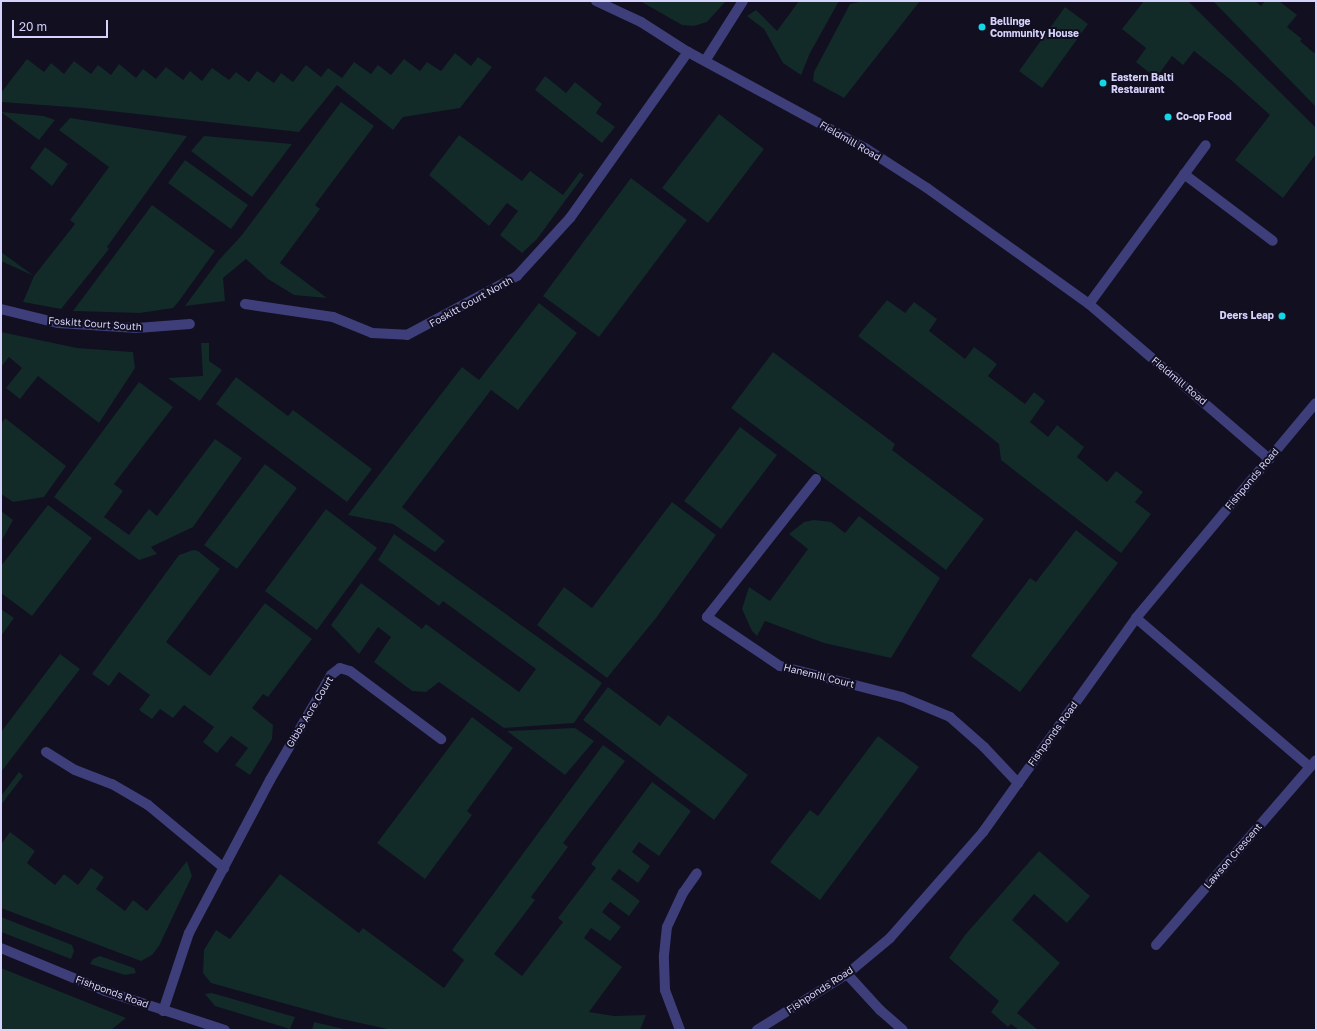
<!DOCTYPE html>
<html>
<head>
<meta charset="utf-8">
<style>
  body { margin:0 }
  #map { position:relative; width:1317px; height:1031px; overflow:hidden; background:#110f20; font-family:"Golos Text",sans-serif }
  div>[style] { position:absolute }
  .green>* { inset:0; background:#122a28 }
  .minor>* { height:10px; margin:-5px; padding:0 5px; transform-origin:5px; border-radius:5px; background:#3e3e7b }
  .dots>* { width:11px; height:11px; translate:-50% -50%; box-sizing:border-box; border:2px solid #110f20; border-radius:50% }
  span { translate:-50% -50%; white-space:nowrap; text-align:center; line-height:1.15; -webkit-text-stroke:4px #110f20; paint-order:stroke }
  .poi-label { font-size:10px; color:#d5d2fb; font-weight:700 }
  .left { translate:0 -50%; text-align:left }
  .right { translate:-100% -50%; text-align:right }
  .street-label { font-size:10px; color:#d5d2fb }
  .frame { position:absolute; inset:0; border:2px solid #d5d2fb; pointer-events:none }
  .scale { position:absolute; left:12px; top:20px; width:96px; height:18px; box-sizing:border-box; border:2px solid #d5d2fb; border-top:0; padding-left:5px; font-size:12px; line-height:14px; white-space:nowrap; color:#d5d2fb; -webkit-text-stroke:3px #110f20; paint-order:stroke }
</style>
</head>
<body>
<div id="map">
  <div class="green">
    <i style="clip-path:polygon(640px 1px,726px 1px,707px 22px,694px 26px,682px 25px)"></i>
    <i style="clip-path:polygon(799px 1px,839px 1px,810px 53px,801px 75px,783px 63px,764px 29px,747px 16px,756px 10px,777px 31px)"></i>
    <i style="clip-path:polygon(864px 1px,920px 1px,844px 98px,813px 81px,814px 72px,850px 4px)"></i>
    <i style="clip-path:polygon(1144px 1px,1188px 1px,1316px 128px,1316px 154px,1283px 198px,1235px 160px,1270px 115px,1231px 80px,1194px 51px,1183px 65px,1172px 56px,1156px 78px,1136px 62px,1146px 48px,1122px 29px)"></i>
    <i style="clip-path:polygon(1213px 1px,1255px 1px,1261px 6px,1265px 1px,1279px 1px,1297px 15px,1287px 27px,1302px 39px,1300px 41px,1314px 53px,1316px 51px,1316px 107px)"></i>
    <i style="clip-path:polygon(1065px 7px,1088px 24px,1042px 88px,1019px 71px)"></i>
    <i style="clip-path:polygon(455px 53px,471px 66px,478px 57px,492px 67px,460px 108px,403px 117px,393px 130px,337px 85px,299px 132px,83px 108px,1px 102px,1px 93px,27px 59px,44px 72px,51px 63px,64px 74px,74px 61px,91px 74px,98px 65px,111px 75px,119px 64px,136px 78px,143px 69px,156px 79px,166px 67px,183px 80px,190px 71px,202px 81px,212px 68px,229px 80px,236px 72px,249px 82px,257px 71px,274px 83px,281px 73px,293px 82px,306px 65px,321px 77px,328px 68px,342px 78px,354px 62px,371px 74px,378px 65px,391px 75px,404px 59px,420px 71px,427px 62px,441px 71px)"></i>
    <i style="clip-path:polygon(545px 76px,566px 93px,575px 82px,602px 104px,596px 113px,615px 127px,602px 143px,535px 90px)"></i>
    <i style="clip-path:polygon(341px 102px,374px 126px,315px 205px,320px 209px,280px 263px,327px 298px,294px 295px,268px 279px,246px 259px,223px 278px,225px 301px,185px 306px,219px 260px,242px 235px)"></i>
    <i style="clip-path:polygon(1px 112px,44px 116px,55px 120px,39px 140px)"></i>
    <i style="clip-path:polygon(719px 114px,764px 149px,708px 223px,662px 188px)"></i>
    <i style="clip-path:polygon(70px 118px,187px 136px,107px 247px,109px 249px,61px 309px,23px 302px,34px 276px,1px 261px,1px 252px,34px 276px,75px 224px,70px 220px,109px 167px,59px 130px)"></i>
    <i style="clip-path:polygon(459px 135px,522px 181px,530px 171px,563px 195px,580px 172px,584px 175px,537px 239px,522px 253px,500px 235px,518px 211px,507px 203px,489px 226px,429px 175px)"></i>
    <i style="clip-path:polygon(204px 136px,292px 144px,252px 197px,191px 151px)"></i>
    <i style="clip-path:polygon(45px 147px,68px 164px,52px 186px,30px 168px)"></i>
    <i style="clip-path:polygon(185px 160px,248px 205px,231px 229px,168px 183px)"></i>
    <i style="clip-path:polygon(631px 178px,687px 220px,599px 337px,543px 296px)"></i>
    <i style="clip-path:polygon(152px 205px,215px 251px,179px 301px,173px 308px,140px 313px,73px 311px)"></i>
    <i style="clip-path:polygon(887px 300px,905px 313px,914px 302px,937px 319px,929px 331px,965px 359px,974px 347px,997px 364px,988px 376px,1025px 404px,1034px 392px,1045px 401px,1030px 422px,1048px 437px,1057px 425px,1084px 447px,1077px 457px,1107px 482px,1116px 471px,1143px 492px,1135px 502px,1151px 514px,1121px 553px,1001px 460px,999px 444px,979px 428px,858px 336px)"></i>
    <i style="clip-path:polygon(539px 303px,577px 333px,518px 410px,491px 390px,402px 507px,445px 541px,435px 552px,393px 524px,348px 515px,462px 367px,479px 380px)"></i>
    <i style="clip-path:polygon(1px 332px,77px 348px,133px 352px,135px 368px,99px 423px,38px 376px,20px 399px,6px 388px,22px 368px,9px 357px,1px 367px)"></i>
    <i style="clip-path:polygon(201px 343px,209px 343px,209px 361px,222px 370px,200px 401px,168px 378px,203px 376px)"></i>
    <i style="clip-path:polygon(773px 352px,895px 444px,892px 450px,984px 519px,946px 570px,731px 408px)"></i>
    <i style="clip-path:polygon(236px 377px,288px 416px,293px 410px,372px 469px,347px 502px,216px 404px)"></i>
    <i style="clip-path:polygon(139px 382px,173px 407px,114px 484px,123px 491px,104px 517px,129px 535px,149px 509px,157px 516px,215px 439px,242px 458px,193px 527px,151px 547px,157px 554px,139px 560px,54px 497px)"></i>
    <i style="clip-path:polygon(5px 418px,66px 466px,44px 497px,13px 502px,1px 494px,1px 424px)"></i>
    <i style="clip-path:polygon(740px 427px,777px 455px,721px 529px,684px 501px)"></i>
    <i style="clip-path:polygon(265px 464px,297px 488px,237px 569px,204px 545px)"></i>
    <i style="clip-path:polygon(672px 502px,716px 535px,656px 618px,607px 678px,537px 625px,564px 587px,592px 608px)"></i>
    <i style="clip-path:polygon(48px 505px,92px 538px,32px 616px,1px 593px,1px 566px)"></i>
    <i style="clip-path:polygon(326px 509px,377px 548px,317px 630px,265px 591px)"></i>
    <i style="clip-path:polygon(1px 511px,13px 520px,1px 542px)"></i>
    <i style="clip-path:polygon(859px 516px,940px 578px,891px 658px,824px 643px,765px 621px,757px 636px,752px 631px,742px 609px,749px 587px,770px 601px,808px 549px,789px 534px,804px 522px,814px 520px,831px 522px,845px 533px)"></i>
    <i style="clip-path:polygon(1076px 530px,1118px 563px,1020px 692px,971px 656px,1030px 578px,1036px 582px)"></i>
    <i style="clip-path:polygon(394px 534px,602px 683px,574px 723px,504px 728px,439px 682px,426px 692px,412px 691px,374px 662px,391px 637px,378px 627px,359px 654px,331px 625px,361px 583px,422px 629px,426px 624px,519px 692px,536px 669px,443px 601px,439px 606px,378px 560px)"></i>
    <i style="clip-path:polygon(193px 550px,198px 551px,220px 569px,166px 642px,210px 676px,265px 603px,312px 639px,268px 697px,263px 694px,252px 708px,273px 725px,272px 739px,250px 775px,235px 765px,248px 748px,231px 736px,217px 753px,203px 742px,214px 727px,184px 705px,173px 718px,160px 709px,152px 719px,139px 710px,150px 695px,119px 672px,109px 686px,92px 674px,179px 555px)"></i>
    <i style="clip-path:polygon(1px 609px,14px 618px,1px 636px)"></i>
    <i style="clip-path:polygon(60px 654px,80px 669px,1px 772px,1px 732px)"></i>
    <i style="clip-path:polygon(608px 687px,660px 726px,668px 715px,748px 775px,714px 820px,583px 720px)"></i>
    <i style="clip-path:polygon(472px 717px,513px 748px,467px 811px,472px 815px,425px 879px,377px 843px)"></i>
    <i style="clip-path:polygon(575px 728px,594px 741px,565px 775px,507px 731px)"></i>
    <i style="clip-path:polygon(878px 736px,919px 767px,820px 900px,770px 862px,810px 810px,818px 816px)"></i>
    <i style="clip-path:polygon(603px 745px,625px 761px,563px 843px,568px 847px,531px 897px,535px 900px,494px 954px,522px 976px,563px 922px,558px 918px,596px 868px,591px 864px,652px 782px,691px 811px,659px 856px,639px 842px,632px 852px,650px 866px,638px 883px,619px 869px,611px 879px,640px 901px,629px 916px,610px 902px,602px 912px,621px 927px,610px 941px,591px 928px,584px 938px,622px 967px,589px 1012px,614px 1016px,646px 1015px,640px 1030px,392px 1030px,337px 1018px,211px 983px,203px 973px,204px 950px,216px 930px,230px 939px,280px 874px,359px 933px,363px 928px,444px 988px,464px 960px,452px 950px)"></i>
    <i style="clip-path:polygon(19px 772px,23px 776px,1px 805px,1px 796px)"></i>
    <i style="clip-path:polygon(10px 832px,35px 851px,27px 863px,55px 885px,64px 874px,78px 885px,91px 868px,104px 877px,96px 889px,125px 911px,133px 900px,147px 911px,187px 861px,192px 876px,159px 946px,152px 955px,141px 961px,1px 908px,1px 844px)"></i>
    <i style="clip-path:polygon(1039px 851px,1090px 896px,1067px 923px,1034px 894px,1012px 920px,1060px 963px,1017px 1013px,1038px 1030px,1019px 1030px,1011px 1024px,1008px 1027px,991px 1012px,999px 1001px,949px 958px,965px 935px)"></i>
    <i style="clip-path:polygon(1px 917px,72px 945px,74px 951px,71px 959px,1px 932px)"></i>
    <i style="clip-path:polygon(100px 956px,134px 968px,136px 973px,125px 975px,90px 964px,93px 959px)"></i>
    <i style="clip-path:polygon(1px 968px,126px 1018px,111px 1030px,1px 1030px)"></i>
    <i style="clip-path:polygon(212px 993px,295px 1017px,290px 1029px,215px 1006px,205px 994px)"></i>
    <i style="clip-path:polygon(314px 1022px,348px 1030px,312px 1030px)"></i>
  </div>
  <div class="minor">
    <i style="left:596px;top:1px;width:50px;rotate:25deg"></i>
    <i style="left:641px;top:22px;width:56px;rotate:32.6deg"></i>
    <i style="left:688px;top:52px;width:201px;rotate:28.5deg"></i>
    <i style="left:865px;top:148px;width:74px;rotate:32.8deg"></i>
    <i style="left:927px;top:188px;width:199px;rotate:35.6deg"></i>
    <i style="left:1089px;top:304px;width:238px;rotate:40.7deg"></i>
    <i style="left:705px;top:61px;width:71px;rotate:-57.7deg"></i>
    <i style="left:1184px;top:174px;width:111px;rotate:37deg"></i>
    <i style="left:245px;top:304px;width:89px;rotate:8.4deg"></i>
    <i style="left:333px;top:317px;width:42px;rotate:22.3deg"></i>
    <i style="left:372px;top:333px;width:35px;rotate:3deg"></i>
    <i style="left:407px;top:335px;width:125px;rotate:-28.2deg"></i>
    <i style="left:517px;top:276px;width:79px;rotate:-47.6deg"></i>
    <i style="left:570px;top:218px;width:204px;rotate:-54.6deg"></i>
    <i style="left:1089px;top:304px;width:197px;rotate:-53.7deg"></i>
    <i style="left:1px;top:309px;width:59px;rotate:13.8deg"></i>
    <i style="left:58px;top:323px;width:79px;rotate:3.6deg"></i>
    <i style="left:137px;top:328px;width:53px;rotate:-4.3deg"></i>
    <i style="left:816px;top:479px;width:176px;rotate:128.3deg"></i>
    <i style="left:707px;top:617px;width:88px;rotate:33.9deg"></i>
    <i style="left:780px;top:666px;width:126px;rotate:14.3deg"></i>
    <i style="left:902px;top:697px;width:52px;rotate:22.6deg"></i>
    <i style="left:950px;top:717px;width:45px;rotate:41.4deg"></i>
    <i style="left:984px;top:747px;width:50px;rotate:46.6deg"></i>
    <i style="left:1136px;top:618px;width:229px;rotate:40.6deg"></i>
    <i style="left:1310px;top:767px;width:9px;rotate:-49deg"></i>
    <i style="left:46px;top:752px;width:34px;rotate:32deg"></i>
    <i style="left:75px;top:770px;width:40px;rotate:21deg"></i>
    <i style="left:112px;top:784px;width:42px;rotate:30.3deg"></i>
    <i style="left:148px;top:805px;width:99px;rotate:39.7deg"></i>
    <i style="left:1156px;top:945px;width:235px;rotate:-49.1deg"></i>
    <i style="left:1px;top:948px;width:113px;rotate:22.5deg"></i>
    <i style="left:105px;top:991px;width:126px;rotate:18deg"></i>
    <i style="left:847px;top:974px;width:49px;rotate:47.5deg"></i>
    <i style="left:880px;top:1010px;width:30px;rotate:41deg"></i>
    <i style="left:163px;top:1011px;width:82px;rotate:-71.6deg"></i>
    <i style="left:189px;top:933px;width:173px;rotate:-62.1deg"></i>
    <i style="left:270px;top:780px;width:121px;rotate:-59.8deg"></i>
    <i style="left:331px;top:675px;width:11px;rotate:-38deg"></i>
    <i style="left:340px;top:668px;width:10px;rotate:17deg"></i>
    <i style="left:350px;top:671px;width:114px;rotate:36.8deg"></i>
    <i style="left:680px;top:1030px;width:43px;rotate:-110.6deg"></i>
    <i style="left:665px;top:990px;width:35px;rotate:-92deg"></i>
    <i style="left:664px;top:955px;width:28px;rotate:-84deg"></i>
    <i style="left:667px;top:927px;width:38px;rotate:-65deg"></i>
    <i style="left:683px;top:893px;width:24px;rotate:-55deg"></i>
    <i style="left:757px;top:1030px;width:106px;rotate:-31.9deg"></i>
    <i style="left:847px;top:974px;width:56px;rotate:-39.9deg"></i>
    <i style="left:890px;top:938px;width:141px;rotate:-48.7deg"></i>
    <i style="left:983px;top:832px;width:263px;rotate:-54.4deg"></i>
    <i style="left:1136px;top:618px;width:280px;rotate:-50.1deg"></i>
  </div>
  <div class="dots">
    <i style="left:982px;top:27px;background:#12d7e6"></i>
    <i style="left:1103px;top:83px;background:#12d7e6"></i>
    <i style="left:1168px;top:117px;background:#12d7e6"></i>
    <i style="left:1282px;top:316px;background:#12d7e6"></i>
  </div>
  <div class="poi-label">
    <span class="left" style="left:990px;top:27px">Bellinge<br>Community House</span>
    <span class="left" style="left:1111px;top:83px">Eastern Balti<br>Restaurant</span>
    <span class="left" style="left:1176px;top:117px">Co-op Food</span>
    <span class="right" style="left:1274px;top:316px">Deers Leap</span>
  </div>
  <div class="street-label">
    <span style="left:850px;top:141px;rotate:30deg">Fieldmill Road</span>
    <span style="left:471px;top:302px;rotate:-29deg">Foskitt Court North</span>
    <span style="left:95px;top:324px;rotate:4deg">Foskitt Court South</span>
    <span style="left:1179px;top:381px;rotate:40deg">Fieldmill Road</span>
    <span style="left:1252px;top:479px;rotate:-50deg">Fishponds Road</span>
    <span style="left:819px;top:676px;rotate:14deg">Hanemill Court</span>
    <span style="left:310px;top:712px;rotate:-59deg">Gibbs Acre Court</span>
    <span style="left:1053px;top:734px;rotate:-54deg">Fishponds Road</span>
    <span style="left:1233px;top:856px;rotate:-49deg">Lawson Crescent</span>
    <span style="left:820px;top:990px;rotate:-33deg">Fishponds Road</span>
    <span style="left:112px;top:992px;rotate:20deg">Fishponds Road</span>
  </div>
  <div class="frame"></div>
  <div class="scale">20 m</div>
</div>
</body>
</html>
